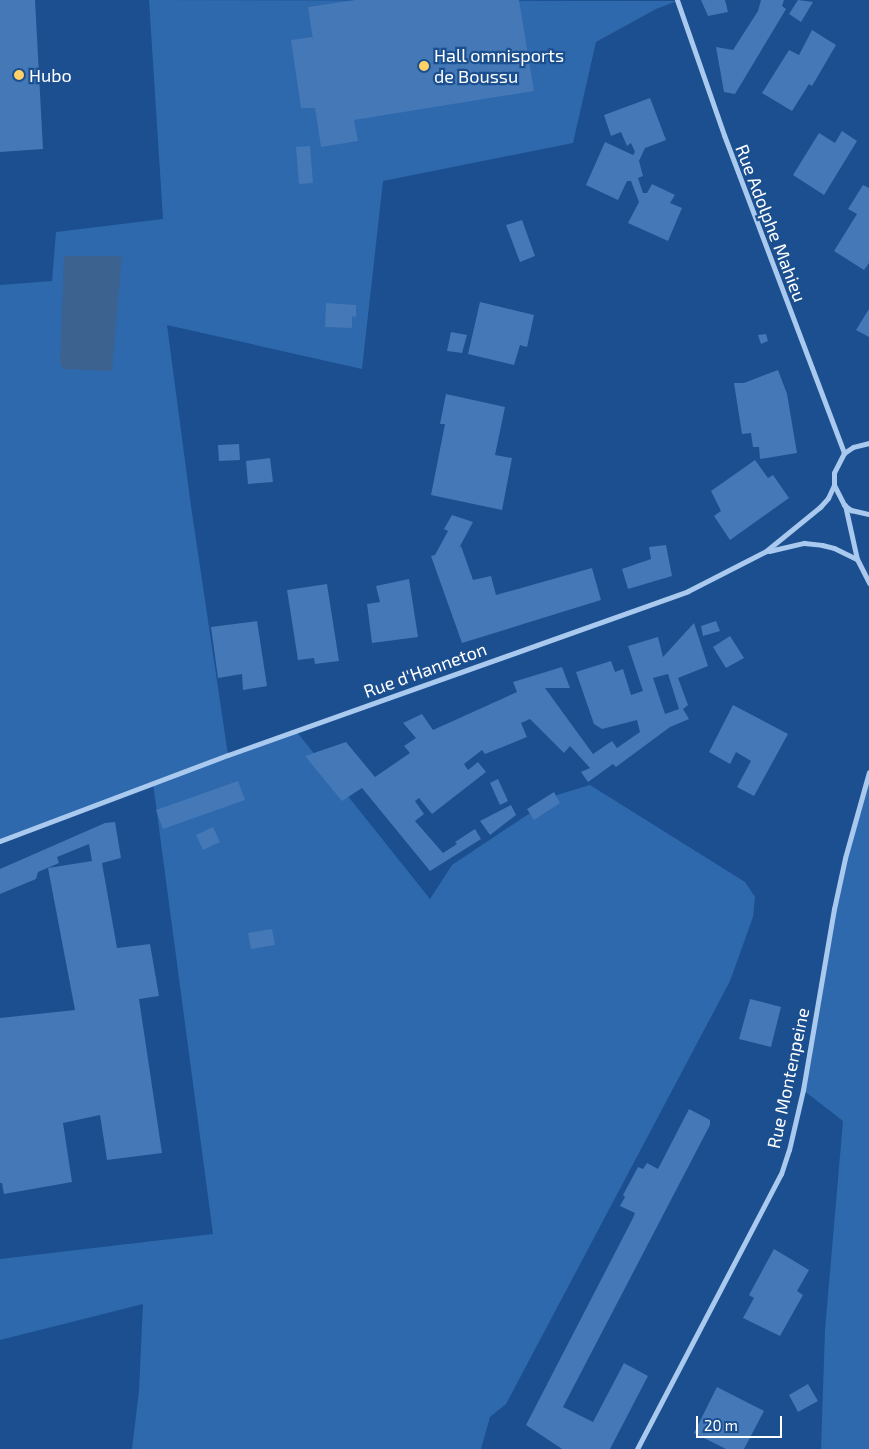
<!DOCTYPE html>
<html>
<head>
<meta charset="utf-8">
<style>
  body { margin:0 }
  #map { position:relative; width:869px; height:1449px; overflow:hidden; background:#1b4f8f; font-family:"Exo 2",sans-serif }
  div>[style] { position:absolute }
  .green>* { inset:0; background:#2e69ad }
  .water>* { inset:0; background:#3c6290 }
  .building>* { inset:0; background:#4478b7 }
  .street>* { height:5px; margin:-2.5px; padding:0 2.5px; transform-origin:2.5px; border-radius:2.5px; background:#a9c9ee }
  .dots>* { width:14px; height:14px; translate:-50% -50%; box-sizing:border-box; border:2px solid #1b4f8f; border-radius:50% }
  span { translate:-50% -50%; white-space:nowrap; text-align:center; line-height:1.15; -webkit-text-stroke:4.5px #1b4f8f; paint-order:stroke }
  .poi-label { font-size:18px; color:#fff }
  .left { translate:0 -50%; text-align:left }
  .street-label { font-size:18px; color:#fff }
  .scale { position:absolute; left:696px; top:1416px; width:86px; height:22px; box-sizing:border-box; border:2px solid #fff; border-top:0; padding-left:6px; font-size:15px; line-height:18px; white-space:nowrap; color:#fff; -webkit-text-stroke:4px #1b4f8f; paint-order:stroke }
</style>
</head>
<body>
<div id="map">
  <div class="green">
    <i style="clip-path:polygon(149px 0,677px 1px,656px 9px,596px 42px,573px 143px,383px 181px,362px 369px,167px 325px,191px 506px,228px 755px,296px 731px,430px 899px,452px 865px,557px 795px,590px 785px,745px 882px,755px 897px,753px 917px,730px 981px,506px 1404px,490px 1417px,481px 1449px,132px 1449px,139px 1391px,143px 1304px,0 1340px,0 1259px,213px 1234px,153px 783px,0 841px,0 285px,52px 281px,56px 232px,163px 219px)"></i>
    <i style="clip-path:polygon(869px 772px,869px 1449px,821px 1449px,825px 1330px,843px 1121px,803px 1090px,834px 909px)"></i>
  </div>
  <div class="water">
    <i style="clip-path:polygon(64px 256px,122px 256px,112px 371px,63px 369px,60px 362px)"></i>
  </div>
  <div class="building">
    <i style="clip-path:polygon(0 0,35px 0,43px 149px,0 152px)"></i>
    <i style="clip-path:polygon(355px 0,519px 0,534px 91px,354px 120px,358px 141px,321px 147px,315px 108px,301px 108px,291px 40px,312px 37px,313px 40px,308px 7px)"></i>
    <i style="clip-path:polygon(701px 0,725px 0,728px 12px,708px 16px)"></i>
    <i style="clip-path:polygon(761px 0,784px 0,782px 6px,786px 9px,735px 94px,724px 92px,716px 47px,733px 50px,758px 11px)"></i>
    <i style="clip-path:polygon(798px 0,813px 2px,801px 22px,789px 14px)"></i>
    <i style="clip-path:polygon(812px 30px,836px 45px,812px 86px,809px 84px,792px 111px,762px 93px,789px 50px,799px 55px)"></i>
    <i style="clip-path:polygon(650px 98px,666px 140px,645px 148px,639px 161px,643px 176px,638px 178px,643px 193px,647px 193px,652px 184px,675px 195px,670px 203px,682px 208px,668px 241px,628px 223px,639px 202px,631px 181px,627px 181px,618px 200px,586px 185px,605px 142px,633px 155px,635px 152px,631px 143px,627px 146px,621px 132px,611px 136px,604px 115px)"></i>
    <i style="clip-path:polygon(842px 131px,857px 141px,824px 195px,793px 175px,819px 133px,835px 143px)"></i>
    <i style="clip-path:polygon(310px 146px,313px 183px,299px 184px,296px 147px)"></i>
    <i style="clip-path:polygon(863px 185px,869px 188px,869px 263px,864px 270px,834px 251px,857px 214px,848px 209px)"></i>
    <i style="clip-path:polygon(522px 220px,535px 256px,520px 262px,506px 225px)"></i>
    <i style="clip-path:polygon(480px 302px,534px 315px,527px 347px,520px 345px,514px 365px,468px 354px)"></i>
    <i style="clip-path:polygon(326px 303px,356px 305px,356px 317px,352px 316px,352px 328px,325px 327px)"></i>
    <i style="clip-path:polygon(869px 309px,869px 337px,856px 330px)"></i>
    <i style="clip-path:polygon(451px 332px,467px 335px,462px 353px,447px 351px)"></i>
    <i style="clip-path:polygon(766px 334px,768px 341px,761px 344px,758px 335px)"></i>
    <i style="clip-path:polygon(778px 370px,787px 394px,797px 453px,760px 459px,759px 447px,753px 447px,751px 433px,742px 434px,734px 383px,744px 383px)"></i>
    <i style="clip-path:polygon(446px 394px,505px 407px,495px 455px,512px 458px,502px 510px,431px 495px,445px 424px,440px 424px)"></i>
    <i style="clip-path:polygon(239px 444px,240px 460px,219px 461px,218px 445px)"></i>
    <i style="clip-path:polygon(270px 458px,273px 482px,248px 484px,246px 461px)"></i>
    <i style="clip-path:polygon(755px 460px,768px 478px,773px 475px,789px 498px,730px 540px,714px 516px,721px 511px,711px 491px)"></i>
    <i style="clip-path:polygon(452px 515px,473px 522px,459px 548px,461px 546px,473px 580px,491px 576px,496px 595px,592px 568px,601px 600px,462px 643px,431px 556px,435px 555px,448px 531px,444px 529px)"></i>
    <i style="clip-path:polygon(666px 545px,672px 576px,628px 589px,622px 569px,651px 559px,649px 547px)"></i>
    <i style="clip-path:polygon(409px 579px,418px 637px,372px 643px,367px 604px,380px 602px,376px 586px)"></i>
    <i style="clip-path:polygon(327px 584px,339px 661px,315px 664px,314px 658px,298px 660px,287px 590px)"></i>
    <i style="clip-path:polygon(257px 621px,267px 686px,243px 690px,242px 674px,218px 678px,211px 627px)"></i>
    <i style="clip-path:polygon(716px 621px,720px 631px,703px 636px,701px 626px)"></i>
    <i style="clip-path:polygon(evenodd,694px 623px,708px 666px,678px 678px,688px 705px,683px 709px,689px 719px,670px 727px,616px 767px,613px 764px,588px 782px,581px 772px,590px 768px,570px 746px,564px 753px,530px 719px,521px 723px,527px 737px,485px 754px,482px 750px,464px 764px,468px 770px,478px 762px,486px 772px,432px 814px,419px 798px,415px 801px,424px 814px,415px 821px,443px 853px,457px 844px,455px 842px,475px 829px,481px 839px,430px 871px,362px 788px,342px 801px,305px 756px,346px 742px,375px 777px,410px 753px,404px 746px,416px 738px,403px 723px,422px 714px,433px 730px,517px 692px,513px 682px,562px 667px,570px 688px,545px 688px,593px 754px,612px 741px,617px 748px,640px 732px,637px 720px,602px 729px,594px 724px,576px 672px,611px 661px,615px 672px,623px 669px,631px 695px,643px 691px,628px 646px,658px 637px,663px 657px,694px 623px,668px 674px,679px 709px,665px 714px,653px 678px,668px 674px)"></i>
    <i style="clip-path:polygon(730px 636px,744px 658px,726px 668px,713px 647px)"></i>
    <i style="clip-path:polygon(733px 705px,788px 734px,754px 796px,737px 787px,751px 761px,736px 752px,730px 764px,709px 752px)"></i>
    <i style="clip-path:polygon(498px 779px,508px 801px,500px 805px,490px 783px)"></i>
    <i style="clip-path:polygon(238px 781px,245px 800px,163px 829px,156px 810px)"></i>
    <i style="clip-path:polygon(554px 792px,560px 803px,534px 820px,527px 809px)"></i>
    <i style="clip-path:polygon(511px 805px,516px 815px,490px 835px,480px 821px)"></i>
    <i style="clip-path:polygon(115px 822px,121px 858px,102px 863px,117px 948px,150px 944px,159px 996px,139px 999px,162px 1153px,107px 1160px,100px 1115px,63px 1123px,72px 1182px,4px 1194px,2px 1183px,0 1183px,0 1018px,75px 1010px,48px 868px,92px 861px,89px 844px,57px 857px,59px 863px,38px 872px,36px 879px,0 894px,0 869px,105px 823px)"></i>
    <i style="clip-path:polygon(213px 827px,220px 842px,203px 850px,196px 835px)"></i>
    <i style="clip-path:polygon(272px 929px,275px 945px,251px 949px,248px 933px)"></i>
    <i style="clip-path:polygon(750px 999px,781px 1007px,771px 1047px,739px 1039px)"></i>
    <i style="clip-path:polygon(689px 1109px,710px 1120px,710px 1125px,563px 1407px,593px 1422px,624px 1363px,648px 1376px,610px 1449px,562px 1449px,526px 1425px,632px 1220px,635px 1213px,620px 1206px,625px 1197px,623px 1195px,638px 1167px,643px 1169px,647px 1163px,658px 1169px)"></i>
    <i style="clip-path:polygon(774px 1249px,809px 1270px,797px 1291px,803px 1295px,780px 1336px,743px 1318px,754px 1298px,749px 1295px)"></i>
    <i style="clip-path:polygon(808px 1384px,818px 1401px,798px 1412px,789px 1395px)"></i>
    <i style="clip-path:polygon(717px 1387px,764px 1411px,744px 1449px,726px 1449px,694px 1433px)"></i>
  </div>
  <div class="street">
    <i style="left:677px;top:0;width:143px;rotate:70.8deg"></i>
    <i style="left:724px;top:135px;width:340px;rotate:69.3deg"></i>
    <i style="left:869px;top:443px;width:16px;rotate:166deg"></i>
    <i style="left:853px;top:447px;width:11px;rotate:146deg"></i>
    <i style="left:844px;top:453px;width:22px;rotate:117deg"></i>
    <i style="left:834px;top:473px;width:12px;rotate:90deg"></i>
    <i style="left:834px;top:485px;width:22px;rotate:63deg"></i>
    <i style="left:844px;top:505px;width:9px;rotate:36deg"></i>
    <i style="left:851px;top:510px;width:18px;rotate:13deg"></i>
    <i style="left:845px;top:505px;width:55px;rotate:77.5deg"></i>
    <i style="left:857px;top:559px;width:27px;rotate:63deg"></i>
    <i style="left:769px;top:551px;width:36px;rotate:-13deg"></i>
    <i style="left:804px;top:543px;width:18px;rotate:6deg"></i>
    <i style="left:822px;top:545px;width:12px;rotate:14deg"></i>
    <i style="left:834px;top:548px;width:25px;rotate:26deg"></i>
    <i style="left:0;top:841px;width:244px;rotate:-20.7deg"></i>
    <i style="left:228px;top:755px;width:488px;rotate:-19.6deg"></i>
    <i style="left:688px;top:591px;width:88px;rotate:-27.1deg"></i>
    <i style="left:766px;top:551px;width:70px;rotate:-39.2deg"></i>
    <i style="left:820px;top:507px;width:12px;rotate:-48deg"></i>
    <i style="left:828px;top:498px;width:14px;rotate:-65deg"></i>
    <i style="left:637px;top:1449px;width:310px;rotate:-62.4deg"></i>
    <i style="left:781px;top:1174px;width:25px;rotate:-72deg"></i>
    <i style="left:789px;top:1150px;width:62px;rotate:-76.9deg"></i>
    <i style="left:803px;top:1090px;width:184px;rotate:-80.3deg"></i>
    <i style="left:834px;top:909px;width:52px;rotate:-77.8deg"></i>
    <i style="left:845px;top:858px;width:89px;rotate:-74.4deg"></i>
  </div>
  <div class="dots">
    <i style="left:424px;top:66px;background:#ffd166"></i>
    <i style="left:19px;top:75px;background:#ffd166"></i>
  </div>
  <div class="poi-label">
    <span class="left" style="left:434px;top:66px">Hall omnisports<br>de Boussu</span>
    <span class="left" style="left:29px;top:75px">Hubo</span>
  </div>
  <div class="street-label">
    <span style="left:771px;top:223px;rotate:69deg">Rue Adolphe Mahieu</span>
    <span style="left:425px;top:670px;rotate:-20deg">Rue d'Hanneton</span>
    <span style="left:788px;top:1078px;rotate:-78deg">Rue Montenpeine</span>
  </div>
  <div class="scale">20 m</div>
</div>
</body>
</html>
